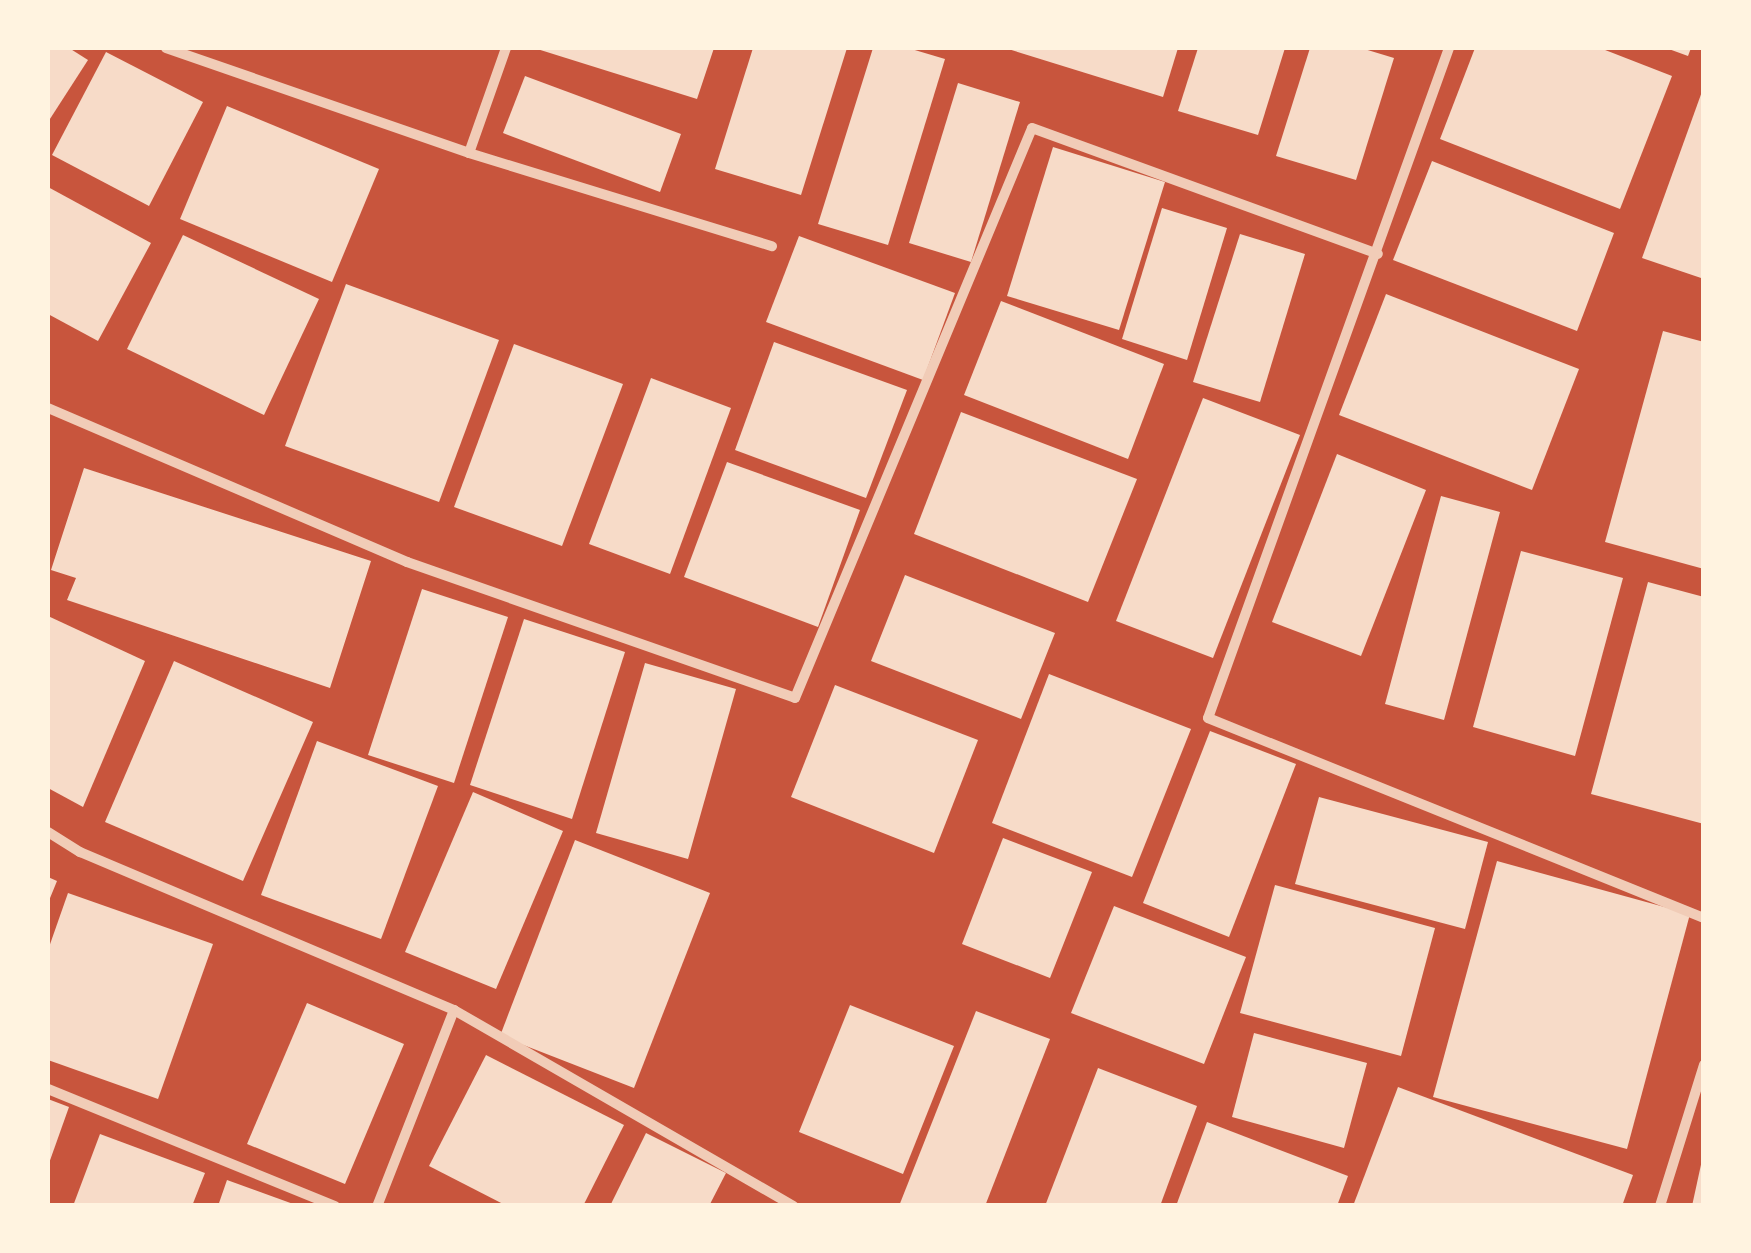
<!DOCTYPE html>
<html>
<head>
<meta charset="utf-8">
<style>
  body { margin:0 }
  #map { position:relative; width:1751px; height:1253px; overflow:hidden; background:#c8553d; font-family:"DM Sans",sans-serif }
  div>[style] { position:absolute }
  .building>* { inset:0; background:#f7dbc8 }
  .minor>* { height:10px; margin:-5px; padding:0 5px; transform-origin:5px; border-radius:5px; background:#f1ccb7 }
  span { translate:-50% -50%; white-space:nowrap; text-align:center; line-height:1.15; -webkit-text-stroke:8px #fff3e0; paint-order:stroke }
  .frame { position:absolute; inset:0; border:50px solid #fff3e0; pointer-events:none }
</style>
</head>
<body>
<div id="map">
  <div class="building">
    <i style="clip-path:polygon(48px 48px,69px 48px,88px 60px,48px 122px)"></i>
    <i style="clip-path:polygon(534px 48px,714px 48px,697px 99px)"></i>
    <i style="clip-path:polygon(753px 48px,847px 48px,801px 195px,715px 169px)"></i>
    <i style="clip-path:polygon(873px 48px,908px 48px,945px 59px,888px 245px,818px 224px)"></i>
    <i style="clip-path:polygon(1005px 48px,1178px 48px,1163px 97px)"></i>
    <i style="clip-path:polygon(1198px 48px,1285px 48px,1258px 135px,1178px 111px)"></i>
    <i style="clip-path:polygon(1310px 48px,1361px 48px,1394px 58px,1356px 180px,1276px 156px)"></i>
    <i style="clip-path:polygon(1475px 48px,1600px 48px,1672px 76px,1620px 209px,1440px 139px)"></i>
    <i style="clip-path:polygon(1666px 48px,1691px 48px,1688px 56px)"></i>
    <i style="clip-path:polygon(106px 52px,203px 102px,149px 206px,52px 155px)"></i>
    <i style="clip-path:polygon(525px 76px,681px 134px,660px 192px,503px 133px)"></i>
    <i style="clip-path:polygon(958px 83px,1020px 102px,971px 262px,909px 243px)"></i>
    <i style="clip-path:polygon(1704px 86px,1704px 279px,1642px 258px)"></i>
    <i style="clip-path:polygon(227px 106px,379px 169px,332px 282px,180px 219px)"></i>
    <i style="clip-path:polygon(1053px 147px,1165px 182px,1119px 330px,1007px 296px)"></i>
    <i style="clip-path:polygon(1432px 161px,1614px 233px,1577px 331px,1393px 260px)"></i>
    <i style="clip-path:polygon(48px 187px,151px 243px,98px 341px,48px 314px)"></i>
    <i style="clip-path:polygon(1162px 208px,1227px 228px,1187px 360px,1122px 339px)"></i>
    <i style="clip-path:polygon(1240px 234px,1305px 254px,1260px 402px,1193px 382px)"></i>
    <i style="clip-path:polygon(183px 235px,319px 299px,264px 415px,127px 349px)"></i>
    <i style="clip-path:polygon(799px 236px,955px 293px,923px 380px,766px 322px)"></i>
    <i style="clip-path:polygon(346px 284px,499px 340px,439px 502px,285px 446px)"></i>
    <i style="clip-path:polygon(1386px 294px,1579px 369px,1532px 490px,1339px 415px)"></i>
    <i style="clip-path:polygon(1001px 301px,1164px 364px,1128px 459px,964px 395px)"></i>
    <i style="clip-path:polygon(1663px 331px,1704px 342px,1704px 569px,1605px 542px)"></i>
    <i style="clip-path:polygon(774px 342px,907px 390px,866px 498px,735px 450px)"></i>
    <i style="clip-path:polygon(514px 344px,623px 384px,562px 546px,454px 507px)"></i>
    <i style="clip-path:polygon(651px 378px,731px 408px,670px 574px,589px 544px)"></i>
    <i style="clip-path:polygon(1203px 398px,1300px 435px,1213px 658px,1116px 621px)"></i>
    <i style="clip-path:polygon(961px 412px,1137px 479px,1088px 602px,914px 534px)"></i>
    <i style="clip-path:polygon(1337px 454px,1426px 490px,1361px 656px,1272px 622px)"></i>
    <i style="clip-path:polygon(727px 462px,860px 510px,818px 627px,684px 577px)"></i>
    <i style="clip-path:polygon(84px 468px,371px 561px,330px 688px,67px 600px,76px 578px,51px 570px)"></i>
    <i style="clip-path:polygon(1441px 496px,1500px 512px,1444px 720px,1385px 704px)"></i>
    <i style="clip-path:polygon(1521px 551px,1623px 578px,1575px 756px,1473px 727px)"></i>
    <i style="clip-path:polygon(905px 575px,1055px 633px,1021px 719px,871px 661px)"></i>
    <i style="clip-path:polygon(1648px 582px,1704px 597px,1704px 824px,1591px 794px)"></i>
    <i style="clip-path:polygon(422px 589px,508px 617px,454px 783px,368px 755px)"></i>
    <i style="clip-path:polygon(48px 616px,145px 661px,83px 807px,48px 788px)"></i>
    <i style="clip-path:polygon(524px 619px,625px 652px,572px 819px,470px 785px)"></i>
    <i style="clip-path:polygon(174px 661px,313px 722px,243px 881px,105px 822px)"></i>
    <i style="clip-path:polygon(645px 663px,736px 689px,688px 859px,596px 833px)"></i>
    <i style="clip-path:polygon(1049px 674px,1191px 729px,1132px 877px,992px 823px)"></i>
    <i style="clip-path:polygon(835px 685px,978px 740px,934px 853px,791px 797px)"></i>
    <i style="clip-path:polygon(1210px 731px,1296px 764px,1229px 937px,1143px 903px)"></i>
    <i style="clip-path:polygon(317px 741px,438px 786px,381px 939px,261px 895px)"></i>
    <i style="clip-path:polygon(473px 792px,563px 831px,496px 989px,405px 952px)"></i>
    <i style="clip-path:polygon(1319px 797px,1488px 842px,1465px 929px,1295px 884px)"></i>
    <i style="clip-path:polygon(1003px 838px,1092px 872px,1050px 978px,962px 944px)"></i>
    <i style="clip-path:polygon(575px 840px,710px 893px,634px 1088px,500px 1036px)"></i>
    <i style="clip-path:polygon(1497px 861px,1690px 914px,1627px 1149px,1433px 1097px)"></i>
    <i style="clip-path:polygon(48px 877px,57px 881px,48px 903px)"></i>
    <i style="clip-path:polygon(1275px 885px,1435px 928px,1401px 1056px,1240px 1013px)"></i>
    <i style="clip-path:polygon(68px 893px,213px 944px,158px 1099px,48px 1060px,48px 950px)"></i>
    <i style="clip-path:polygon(1114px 906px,1246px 957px,1204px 1064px,1071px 1013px)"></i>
    <i style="clip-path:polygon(307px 1003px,404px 1044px,345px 1184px,247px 1144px)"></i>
    <i style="clip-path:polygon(850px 1005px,954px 1046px,903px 1174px,799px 1132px)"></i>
    <i style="clip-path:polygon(976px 1011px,1050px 1039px,985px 1206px,899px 1206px)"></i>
    <i style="clip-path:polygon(1254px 1033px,1367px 1063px,1344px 1148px,1232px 1117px)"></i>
    <i style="clip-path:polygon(486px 1055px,624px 1125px,583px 1206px,507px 1206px,429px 1166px)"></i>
    <i style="clip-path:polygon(1098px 1068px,1197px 1106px,1160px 1206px,1045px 1206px)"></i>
    <i style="clip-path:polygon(1398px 1087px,1633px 1175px,1622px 1206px,1353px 1206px)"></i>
    <i style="clip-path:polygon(48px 1099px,69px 1107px,48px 1166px)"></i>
    <i style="clip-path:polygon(1207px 1122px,1348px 1176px,1337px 1206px,1176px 1206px)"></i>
    <i style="clip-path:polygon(646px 1133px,726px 1173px,709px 1206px,610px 1206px)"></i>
    <i style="clip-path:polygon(100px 1134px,205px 1173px,192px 1206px,73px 1206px)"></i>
    <i style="clip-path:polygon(1702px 1160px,1704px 1206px,1692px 1206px)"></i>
    <i style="clip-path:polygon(227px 1180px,296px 1205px,296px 1206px,218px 1206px)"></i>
  </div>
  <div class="minor">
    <i style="left:166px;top:48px;width:321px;rotate:19.1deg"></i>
    <i style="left:469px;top:153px;width:317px;rotate:17.1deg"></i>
    <i style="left:1449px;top:48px;width:712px;rotate:109.78deg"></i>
    <i style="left:1208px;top:718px;width:535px;rotate:21.96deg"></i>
    <i style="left:469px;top:153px;width:111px;rotate:-70.6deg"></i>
    <i style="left:48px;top:408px;width:391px;rotate:23.2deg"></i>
    <i style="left:407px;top:562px;width:411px;rotate:19.3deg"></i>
    <i style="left:795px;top:698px;width:617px;rotate:-67.42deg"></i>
    <i style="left:1032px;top:128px;width:368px;rotate:20deg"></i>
    <i style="left:48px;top:832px;width:38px;rotate:32deg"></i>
    <i style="left:80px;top:852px;width:406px;rotate:22.9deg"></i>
    <i style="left:454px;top:1010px;width:211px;rotate:111.4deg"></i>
    <i style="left:454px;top:1010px;width:392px;rotate:30deg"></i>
    <i style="left:48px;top:1089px;width:310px;rotate:22.2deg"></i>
    <i style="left:1660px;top:1206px;width:148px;rotate:-72.7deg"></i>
  </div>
  <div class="frame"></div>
</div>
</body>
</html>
